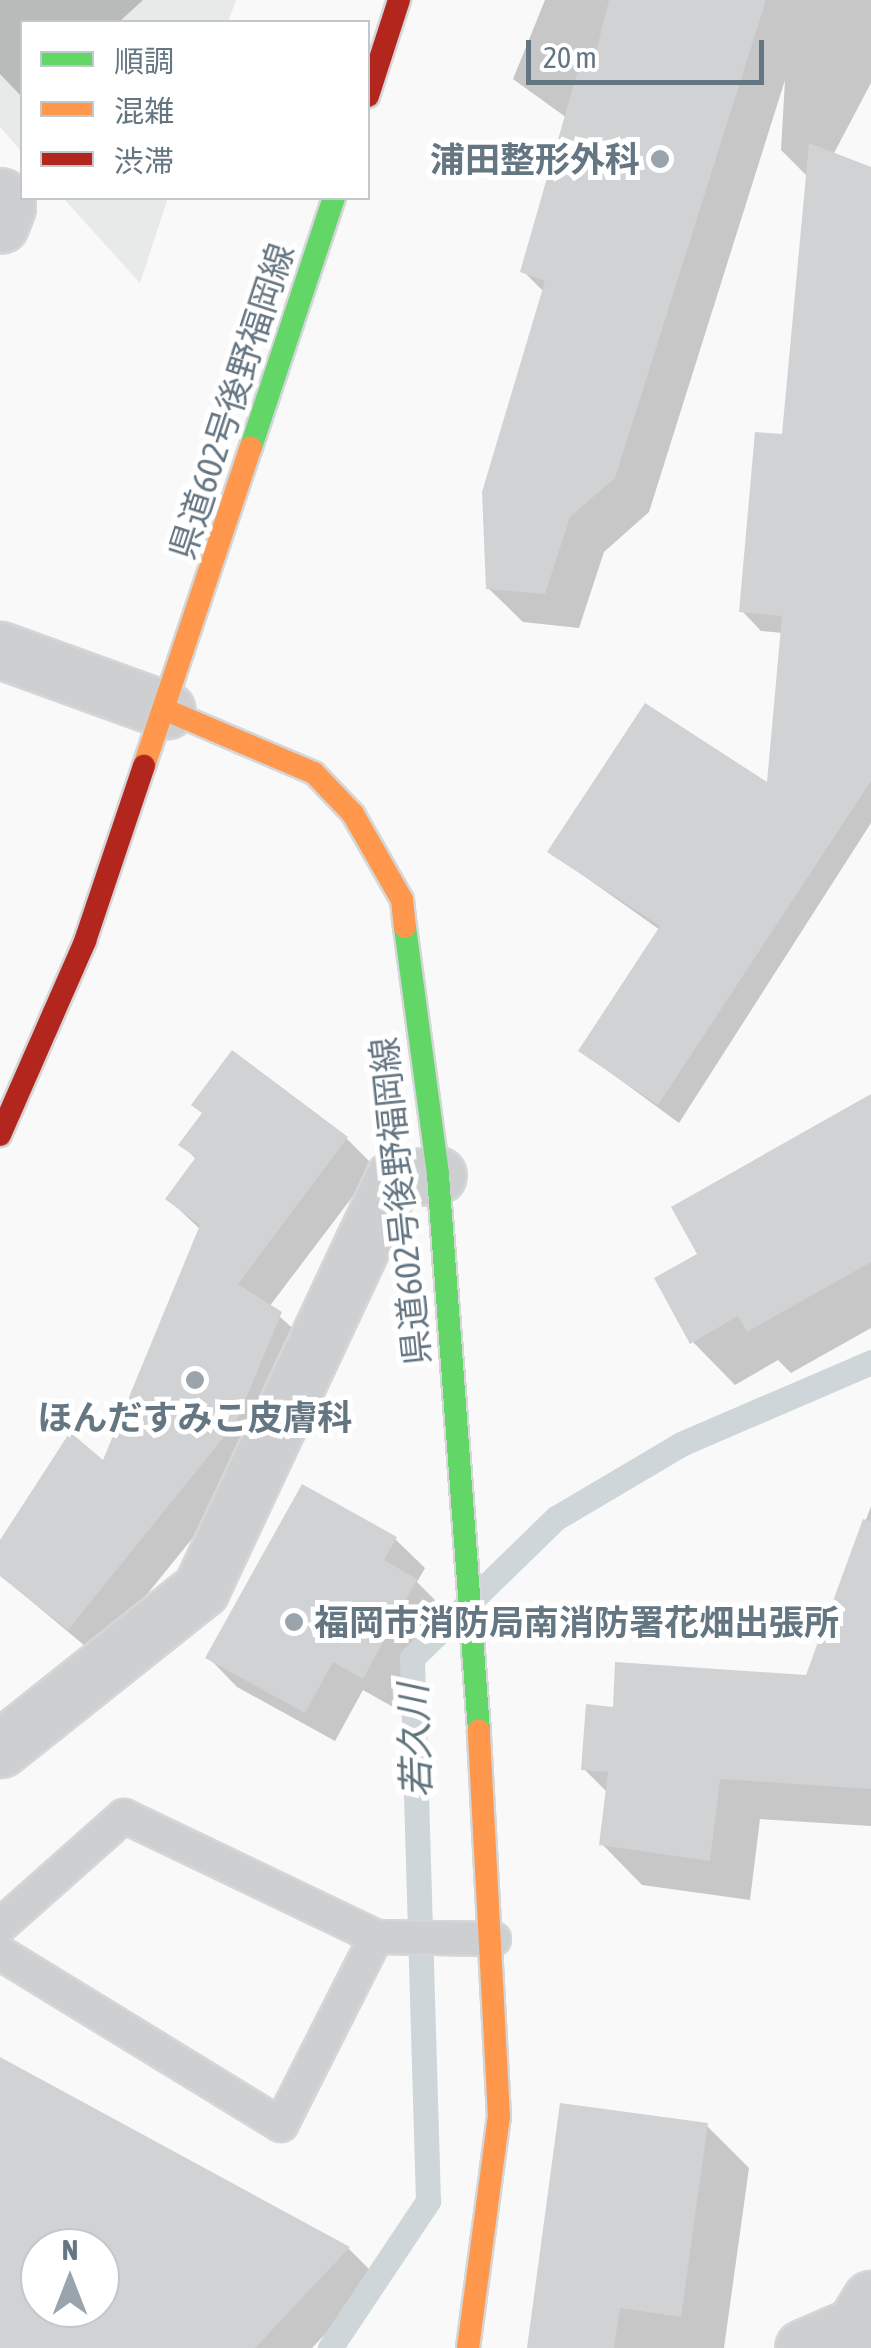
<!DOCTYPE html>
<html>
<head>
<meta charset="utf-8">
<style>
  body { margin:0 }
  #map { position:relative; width:871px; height:2348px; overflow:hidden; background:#f9f9f9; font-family:"Asap Condensed","Noto Sans JP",sans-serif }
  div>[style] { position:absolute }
  .built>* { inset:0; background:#e8e9e9 }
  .shadow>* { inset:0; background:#0003 }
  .stream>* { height:25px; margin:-12.5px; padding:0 12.5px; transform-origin:12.5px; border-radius:12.5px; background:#ced6d9 }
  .building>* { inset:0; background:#d0d2d3 }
  .roads { filter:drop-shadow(2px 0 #d5d6d7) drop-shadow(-2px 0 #d5d6d7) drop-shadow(0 2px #d5d6d7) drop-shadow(0 -2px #d5d6d7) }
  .lane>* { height:32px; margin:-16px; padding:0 16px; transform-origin:16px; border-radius:16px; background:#cecfd0 }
  .street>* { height:55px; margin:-27.5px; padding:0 27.5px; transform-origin:27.5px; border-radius:27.5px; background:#cecfd0 }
  .fast>* { height:22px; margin:-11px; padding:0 11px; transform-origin:11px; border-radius:11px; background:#63d668 }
  .slow>* { height:22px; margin:-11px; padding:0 11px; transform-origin:11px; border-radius:11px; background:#ff974d }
  .jam>* { height:22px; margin:-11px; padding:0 11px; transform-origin:11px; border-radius:11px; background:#b3261e }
  .dots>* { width:28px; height:28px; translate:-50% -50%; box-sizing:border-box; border:5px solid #fff; border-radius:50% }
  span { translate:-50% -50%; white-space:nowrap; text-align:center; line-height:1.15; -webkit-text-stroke:10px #fff; paint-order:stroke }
  .poi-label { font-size:35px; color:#657683; font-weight:700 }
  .right { translate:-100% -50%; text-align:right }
  .left { translate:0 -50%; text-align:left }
  .street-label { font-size:35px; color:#657683 }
  .water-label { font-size:38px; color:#60757c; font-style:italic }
  .legend { position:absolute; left:20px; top:20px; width:350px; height:180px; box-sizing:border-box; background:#fff; border:2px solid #c1c8cd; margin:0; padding:12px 18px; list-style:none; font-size:30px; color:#657683 }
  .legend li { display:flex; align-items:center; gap:20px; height:50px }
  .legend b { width:50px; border:2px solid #c1c8cd }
  .north { position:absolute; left:20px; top:2228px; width:100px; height:100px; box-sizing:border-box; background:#fff; border:2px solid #c1c8cd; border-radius:50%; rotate:0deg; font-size:28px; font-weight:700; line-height:40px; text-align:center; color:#657683 }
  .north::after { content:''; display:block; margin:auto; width:35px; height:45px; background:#99a4ac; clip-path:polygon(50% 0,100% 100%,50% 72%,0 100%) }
  .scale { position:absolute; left:526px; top:40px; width:238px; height:45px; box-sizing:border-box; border:5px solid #657683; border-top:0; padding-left:12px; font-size:30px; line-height:35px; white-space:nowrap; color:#657683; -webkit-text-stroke:8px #fff; paint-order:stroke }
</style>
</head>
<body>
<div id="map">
  <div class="built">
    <i style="clip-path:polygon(0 0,236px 0,228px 22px,22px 22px,22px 152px,0 127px)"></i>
    <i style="clip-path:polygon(63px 198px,168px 198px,140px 283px)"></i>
  </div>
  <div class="shadow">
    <i style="clip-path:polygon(0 0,143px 0,119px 22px,22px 22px,22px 97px,0 74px)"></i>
    <i style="clip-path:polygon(545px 0,871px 0,871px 83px,833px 155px,871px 170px,871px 823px,679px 1123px,581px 1051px,660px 930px,550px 852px,769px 787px,783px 633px,761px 631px,742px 611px,784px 437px,809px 178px,781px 150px,785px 80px,649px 512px,604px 552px,579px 628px,523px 622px,488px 588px,544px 292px,523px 271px,567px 118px,513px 79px)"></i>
    <i style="clip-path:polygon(871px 1097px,871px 1328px,791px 1373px,778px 1360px,735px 1385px,693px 1342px,701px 1255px)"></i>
    <i style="clip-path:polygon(204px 1115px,347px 1139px,375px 1167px,269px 1307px,309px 1343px,264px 1450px,97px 1656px,0 1575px,0 1544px,70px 1436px,104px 1464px,201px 1230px,168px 1199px,197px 1160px,182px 1145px)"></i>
    <i style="clip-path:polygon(871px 1506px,871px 1826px,760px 1819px,750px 1900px,642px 1885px,602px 1844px,608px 1793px,584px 1769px,616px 1709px,808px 1678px)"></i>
    <i style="clip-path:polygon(395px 1539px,425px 1568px,417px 1582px,445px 1610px,393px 1707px,363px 1690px,335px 1741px,237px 1687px,208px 1657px)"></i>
    <i style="clip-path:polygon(evenodd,0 2060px,349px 2249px,378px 2278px,312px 2348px,0 2348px,0 2060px,40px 2248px,100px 2248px,100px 2308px,40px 2308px,40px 2248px)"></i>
    <i style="clip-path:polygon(707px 2126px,749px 2168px,724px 2348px,529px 2348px)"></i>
  </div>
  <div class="stream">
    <i style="left:330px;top:2348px;width:177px;rotate:-56.3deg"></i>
    <i style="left:428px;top:2201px;width:543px;rotate:-91.69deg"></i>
    <i style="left:412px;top:1658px;width:201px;rotate:-44.2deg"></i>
    <i style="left:556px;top:1518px;width:145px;rotate:-30.6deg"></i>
    <i style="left:681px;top:1444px;width:207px;rotate:-23.3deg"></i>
  </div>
  <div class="building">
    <i style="clip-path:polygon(609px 0,766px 0,615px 478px,570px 517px,545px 594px,486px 589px,482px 492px,545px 281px,520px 272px,584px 49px,596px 52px)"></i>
    <i style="clip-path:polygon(809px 143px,871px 167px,871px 781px,658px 1105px,578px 1051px,660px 926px,547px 852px,645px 703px,767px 782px,782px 616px,739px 612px,755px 432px,782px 434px)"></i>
    <i style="clip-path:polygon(232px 1050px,348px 1137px,238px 1284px,282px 1312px,236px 1422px,68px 1630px,0 1576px,0 1540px,70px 1432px,103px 1460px,200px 1225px,165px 1199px,196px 1157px,178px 1145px,202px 1113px,191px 1105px)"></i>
    <i style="clip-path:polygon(871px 1094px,871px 1262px,747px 1332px,738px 1316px,690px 1344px,654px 1278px,697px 1254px,671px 1207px)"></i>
    <i style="clip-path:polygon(302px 1484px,397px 1537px,384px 1560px,417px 1579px,363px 1679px,333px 1662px,305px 1713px,205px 1658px)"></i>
    <i style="clip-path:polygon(863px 1519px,871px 1521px,871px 1789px,720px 1779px,710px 1861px,599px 1845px,608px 1772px,581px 1770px,586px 1704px,613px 1707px,615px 1662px,806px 1675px)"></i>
    <i style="clip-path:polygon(evenodd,0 2057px,350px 2247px,255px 2348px,0 2348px,0 2057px,40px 2248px,100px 2248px,100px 2308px,40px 2308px,40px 2248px)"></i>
    <i style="clip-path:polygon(560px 2103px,708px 2123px,681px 2317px,620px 2308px,614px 2348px,527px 2348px)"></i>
  </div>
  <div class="roads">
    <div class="lane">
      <i style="left:0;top:1926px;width:166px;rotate:-41.6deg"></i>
      <i style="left:124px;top:1816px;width:280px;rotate:25.6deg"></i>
      <i style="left:376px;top:1937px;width:118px;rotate:1deg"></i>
      <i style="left:0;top:1953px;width:329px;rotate:31.5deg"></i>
      <i style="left:281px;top:2125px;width:211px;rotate:-63.2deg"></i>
    </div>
    <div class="street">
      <i style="left:0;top:196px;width:13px;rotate:58deg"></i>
      <i style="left:7px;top:207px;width:19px;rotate:111deg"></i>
      <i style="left:0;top:650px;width:177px;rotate:19.9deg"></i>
      <i style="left:0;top:1749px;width:257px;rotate:-38.5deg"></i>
      <i style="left:201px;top:1589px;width:453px;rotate:-64.9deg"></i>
      <i style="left:393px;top:1179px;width:45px;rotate:-5.1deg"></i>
      <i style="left:803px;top:2348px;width:56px;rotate:-23.3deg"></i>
      <i style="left:854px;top:2326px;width:32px;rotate:-58deg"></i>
    </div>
    <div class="fast">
      <i style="left:251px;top:447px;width:262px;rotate:-71.6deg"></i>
      <i style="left:405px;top:927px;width:250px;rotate:82.4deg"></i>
      <i style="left:438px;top:1175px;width:558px;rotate:85.78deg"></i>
    </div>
    <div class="slow">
      <i style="left:166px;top:710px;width:161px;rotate:23.1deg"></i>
      <i style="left:314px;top:773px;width:57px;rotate:46.4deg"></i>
      <i style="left:353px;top:814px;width:99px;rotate:60.3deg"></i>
      <i style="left:402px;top:900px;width:27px;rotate:84deg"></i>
      <i style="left:144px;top:766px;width:336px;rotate:-71.5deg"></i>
      <i style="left:468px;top:2348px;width:233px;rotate:-82.4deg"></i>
      <i style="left:499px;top:2117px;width:387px;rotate:-93deg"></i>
    </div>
    <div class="jam">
      <i style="left:368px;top:96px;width:101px;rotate:-72.1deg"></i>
      <i style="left:0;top:1135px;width:212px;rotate:-66.3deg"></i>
      <i style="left:85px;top:941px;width:185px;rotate:-71.4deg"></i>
    </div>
  </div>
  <div class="dots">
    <i style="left:660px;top:159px;background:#99a4ac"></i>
    <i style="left:195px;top:1380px;background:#99a4ac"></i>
    <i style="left:294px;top:1622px;background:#99a4ac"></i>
  </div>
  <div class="poi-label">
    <span class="right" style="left:640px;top:159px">浦田整形外科</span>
    <span style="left:195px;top:1417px">ほんだすみこ皮膚科</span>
    <span class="left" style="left:314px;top:1622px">福岡市消防局南消防署花畑出張所</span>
  </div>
  <div class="street-label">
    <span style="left:231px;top:401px;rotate:-72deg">県道602号後野福岡線</span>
    <span style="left:400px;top:1201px;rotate:-96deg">県道602号後野福岡線</span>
  </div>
  <div class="water-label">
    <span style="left:415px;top:1741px;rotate:-92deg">若久川</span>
  </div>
  <ul class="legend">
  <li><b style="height:12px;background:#63d668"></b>順調</li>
  <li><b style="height:12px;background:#ff974d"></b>混雑</li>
  <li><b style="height:12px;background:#b3261e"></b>渋滞</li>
  </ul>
  <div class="north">N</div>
  <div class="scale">20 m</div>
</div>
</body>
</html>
